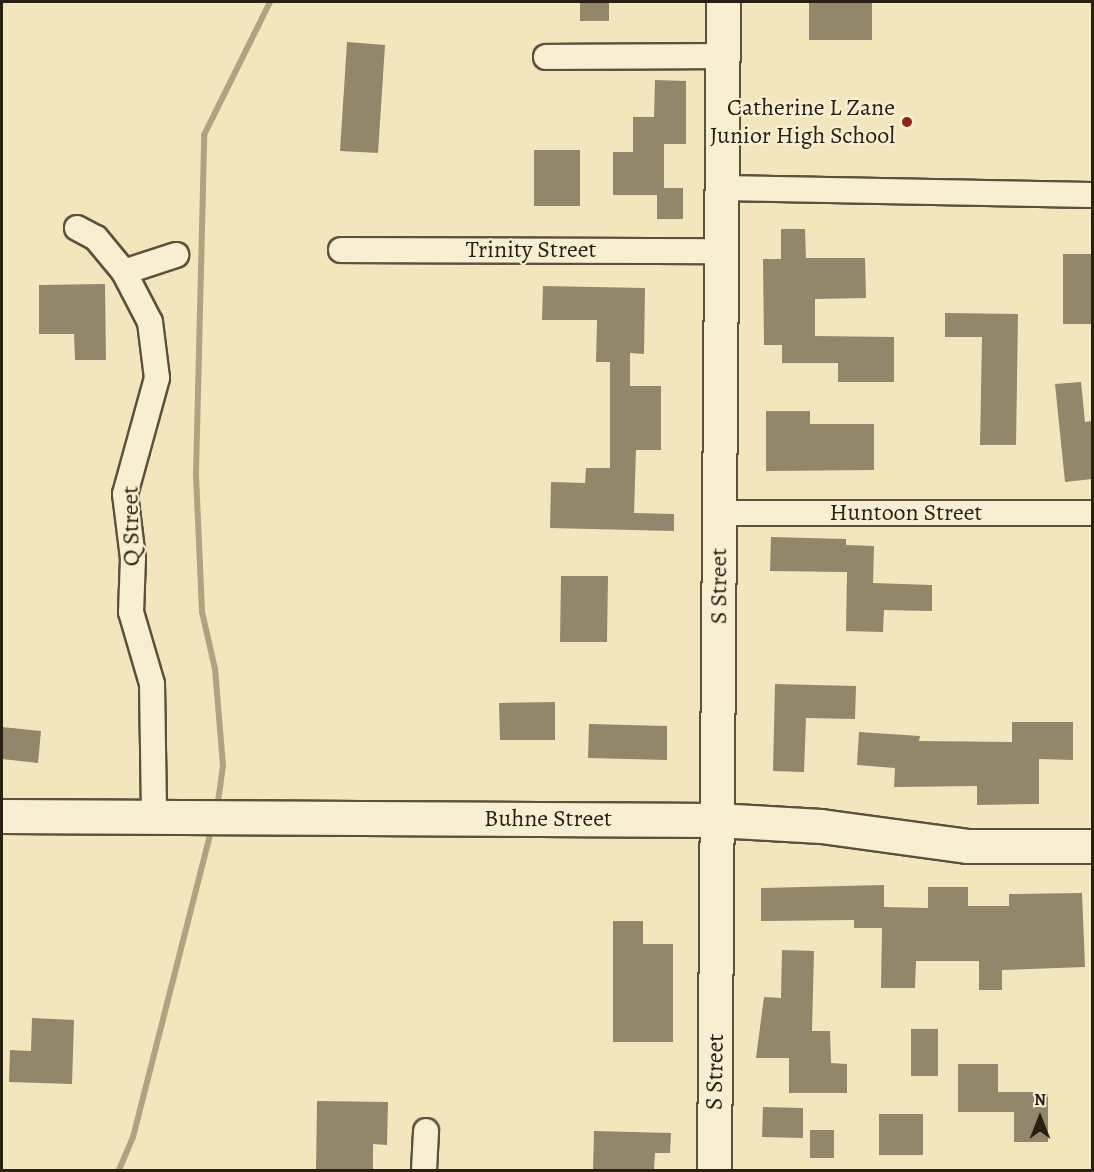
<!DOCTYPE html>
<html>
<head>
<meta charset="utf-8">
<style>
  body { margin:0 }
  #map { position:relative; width:1094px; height:1172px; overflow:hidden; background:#f4e6bc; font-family:Alegreya,serif }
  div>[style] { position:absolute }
  .stream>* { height:6px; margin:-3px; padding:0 3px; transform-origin:3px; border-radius:3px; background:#afa383 }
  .building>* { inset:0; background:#92876b }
  .roads { filter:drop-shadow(2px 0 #5b523e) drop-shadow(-2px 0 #5b523e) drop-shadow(0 2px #5b523e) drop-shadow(0 -2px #5b523e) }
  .street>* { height:24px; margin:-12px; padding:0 12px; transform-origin:12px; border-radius:12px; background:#f8efd3 }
  .secondary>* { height:33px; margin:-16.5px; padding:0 16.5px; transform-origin:16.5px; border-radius:16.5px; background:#f8efd3 }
  .dots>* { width:16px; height:16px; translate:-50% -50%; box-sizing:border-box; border:3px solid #f8efd3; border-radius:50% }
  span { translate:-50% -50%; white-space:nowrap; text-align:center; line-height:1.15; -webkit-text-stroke:4.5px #f8efd3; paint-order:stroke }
  .poi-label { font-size:24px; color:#282014 }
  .right { translate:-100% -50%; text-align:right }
  .street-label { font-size:24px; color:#282014 }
  .frame { position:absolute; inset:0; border:3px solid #282014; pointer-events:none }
  .north { position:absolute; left:1010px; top:1088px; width:60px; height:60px; -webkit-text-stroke:4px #f8efd3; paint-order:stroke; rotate:0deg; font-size:16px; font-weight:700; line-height:24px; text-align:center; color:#282014 }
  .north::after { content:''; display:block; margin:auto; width:21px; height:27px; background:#282014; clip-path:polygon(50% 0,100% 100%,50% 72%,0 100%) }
</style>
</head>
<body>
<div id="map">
  <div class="stream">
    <i style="left:217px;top:809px;width:43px;rotate:-82.1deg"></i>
    <i style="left:223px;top:766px;width:97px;rotate:-94.7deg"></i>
    <i style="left:215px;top:669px;width:58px;rotate:-102.8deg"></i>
    <i style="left:202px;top:612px;width:138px;rotate:-92.5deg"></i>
    <i style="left:196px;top:474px;width:339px;rotate:-88.6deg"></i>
    <i style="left:204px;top:135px;width:148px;rotate:-63.6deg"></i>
    <i style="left:119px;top:1170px;width:36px;rotate:-67deg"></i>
    <i style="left:133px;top:1137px;width:311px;rotate:-75.7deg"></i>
  </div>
  <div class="building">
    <i style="clip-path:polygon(580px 2px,609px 2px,609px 21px,580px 21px)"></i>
    <i style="clip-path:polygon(809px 2px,872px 2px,872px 40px,809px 40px)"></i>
    <i style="clip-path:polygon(347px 42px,385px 45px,378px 153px,340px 151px)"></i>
    <i style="clip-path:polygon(655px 80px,686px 81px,686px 144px,664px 144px,664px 188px,683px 188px,683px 219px,657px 219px,657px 195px,613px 195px,613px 152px,633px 152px,633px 117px,654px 117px)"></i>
    <i style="clip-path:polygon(534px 150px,580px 150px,580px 206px,534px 206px)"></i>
    <i style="clip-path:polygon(781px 229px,805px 229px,806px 258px,865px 258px,866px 298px,815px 299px,815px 336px,894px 337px,894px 382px,838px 382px,838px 363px,782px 363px,782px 345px,764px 345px,763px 259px,781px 259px)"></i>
    <i style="clip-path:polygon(1063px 254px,1092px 254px,1092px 324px,1063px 324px)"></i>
    <i style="clip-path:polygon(105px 284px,106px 360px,75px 360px,74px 334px,39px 334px,39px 285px)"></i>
    <i style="clip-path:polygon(543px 286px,645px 288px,644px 354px,630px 353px,630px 386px,661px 386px,661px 450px,636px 450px,634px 513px,674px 514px,674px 531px,550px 528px,551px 482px,585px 483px,586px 468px,610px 468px,610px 362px,596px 362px,597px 320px,542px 320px)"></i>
    <i style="clip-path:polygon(945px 313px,1018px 314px,1016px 445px,980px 445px,982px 337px,945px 337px)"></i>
    <i style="clip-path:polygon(1081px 382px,1085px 422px,1092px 421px,1092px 479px,1065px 482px,1055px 384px)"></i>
    <i style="clip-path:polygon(766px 411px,810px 411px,810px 424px,874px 424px,874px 470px,766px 471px)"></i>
    <i style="clip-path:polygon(771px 537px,846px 539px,846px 545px,874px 546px,873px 583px,932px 585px,932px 611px,884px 610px,883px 632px,846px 631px,847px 572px,770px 571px)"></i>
    <i style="clip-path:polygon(561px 576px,608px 576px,607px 642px,560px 642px)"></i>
    <i style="clip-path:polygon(775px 684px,856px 686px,855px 719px,806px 718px,804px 772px,773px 771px)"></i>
    <i style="clip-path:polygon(555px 702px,555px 740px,500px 740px,499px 703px)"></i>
    <i style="clip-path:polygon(1012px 722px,1073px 722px,1073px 760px,1039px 759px,1039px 804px,977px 805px,977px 786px,894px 787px,895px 768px,857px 765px,859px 732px,920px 736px,919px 741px,1012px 742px)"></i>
    <i style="clip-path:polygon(589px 724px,667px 726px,667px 760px,588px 758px)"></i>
    <i style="clip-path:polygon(2px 727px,41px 731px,38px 763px,2px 759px)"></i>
    <i style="clip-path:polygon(884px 885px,884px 907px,928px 908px,928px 887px,968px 887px,968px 906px,1009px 906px,1009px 894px,1082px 893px,1085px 967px,1002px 970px,1002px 990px,979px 990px,979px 961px,916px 961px,915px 988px,881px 988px,882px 928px,854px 928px,854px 920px,761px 921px,761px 888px)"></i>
    <i style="clip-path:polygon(613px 921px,643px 921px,643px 944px,673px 944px,673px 1042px,613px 1042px)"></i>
    <i style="clip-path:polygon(782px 950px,814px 951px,812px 1031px,830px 1031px,831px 1063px,847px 1064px,847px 1093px,789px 1093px,789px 1058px,756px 1058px,764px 997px,781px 998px)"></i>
    <i style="clip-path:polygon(32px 1018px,74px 1020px,72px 1084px,9px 1082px,10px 1050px,31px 1051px)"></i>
    <i style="clip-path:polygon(911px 1029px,938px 1029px,938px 1076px,911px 1076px)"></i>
    <i style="clip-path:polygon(958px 1064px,998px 1064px,998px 1092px,1048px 1092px,1048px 1142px,1014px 1142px,1014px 1112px,958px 1112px)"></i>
    <i style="clip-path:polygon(317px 1101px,388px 1102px,387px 1145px,373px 1144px,373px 1170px,316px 1170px)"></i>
    <i style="clip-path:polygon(763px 1107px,803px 1108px,803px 1138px,762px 1137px)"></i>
    <i style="clip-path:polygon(879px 1114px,923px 1114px,923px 1155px,879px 1155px)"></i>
    <i style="clip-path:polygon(810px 1130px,834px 1130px,834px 1158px,810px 1158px)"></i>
    <i style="clip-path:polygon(594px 1131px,671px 1133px,670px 1153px,655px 1153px,654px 1170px,593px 1170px)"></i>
  </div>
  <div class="roads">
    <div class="street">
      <i style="left:546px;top:57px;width:176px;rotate:-0.3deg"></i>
      <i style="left:722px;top:188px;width:370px;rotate:1.1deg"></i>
      <i style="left:77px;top:228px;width:21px;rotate:28deg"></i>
      <i style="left:96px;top:238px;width:44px;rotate:50.5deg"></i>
      <i style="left:124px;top:272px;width:56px;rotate:62.5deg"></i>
      <i style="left:150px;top:322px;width:56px;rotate:82.9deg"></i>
      <i style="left:157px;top:378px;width:120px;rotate:105.4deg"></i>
      <i style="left:125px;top:494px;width:64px;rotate:82.9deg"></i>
      <i style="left:133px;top:558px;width:54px;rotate:92.1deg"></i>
      <i style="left:131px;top:612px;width:75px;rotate:73.7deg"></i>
      <i style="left:152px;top:684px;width:133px;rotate:89.1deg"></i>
      <i style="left:341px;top:250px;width:380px;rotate:0.2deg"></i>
      <i style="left:124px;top:272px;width:55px;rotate:-18.1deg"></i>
      <i style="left:719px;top:513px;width:373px"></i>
      <i style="left:424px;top:1170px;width:39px;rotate:-87deg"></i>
    </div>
    <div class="secondary">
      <i style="left:2px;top:816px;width:715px;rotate:0.32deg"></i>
      <i style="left:717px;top:820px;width:104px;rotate:3.3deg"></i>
      <i style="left:821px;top:826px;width:147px;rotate:7.8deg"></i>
      <i style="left:967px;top:846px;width:125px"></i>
      <i style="left:714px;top:1170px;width:1168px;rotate:-89.56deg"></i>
    </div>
  </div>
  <div class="dots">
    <i style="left:907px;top:122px;background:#8f2418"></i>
  </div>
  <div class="poi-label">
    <span class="right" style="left:895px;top:122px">Catherine L Zane<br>Junior High School</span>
  </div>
  <div class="street-label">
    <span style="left:531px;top:250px">Trinity Street</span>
    <span style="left:906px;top:513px">Huntoon Street</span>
    <span style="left:131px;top:526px;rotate:-91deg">Q Street</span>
    <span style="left:719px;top:586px;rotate:-90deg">S Street</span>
    <span style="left:548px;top:819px">Buhne Street</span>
    <span style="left:715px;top:1072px;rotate:-89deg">S Street</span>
  </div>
  <div class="frame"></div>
  <div class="north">N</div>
</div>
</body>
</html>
